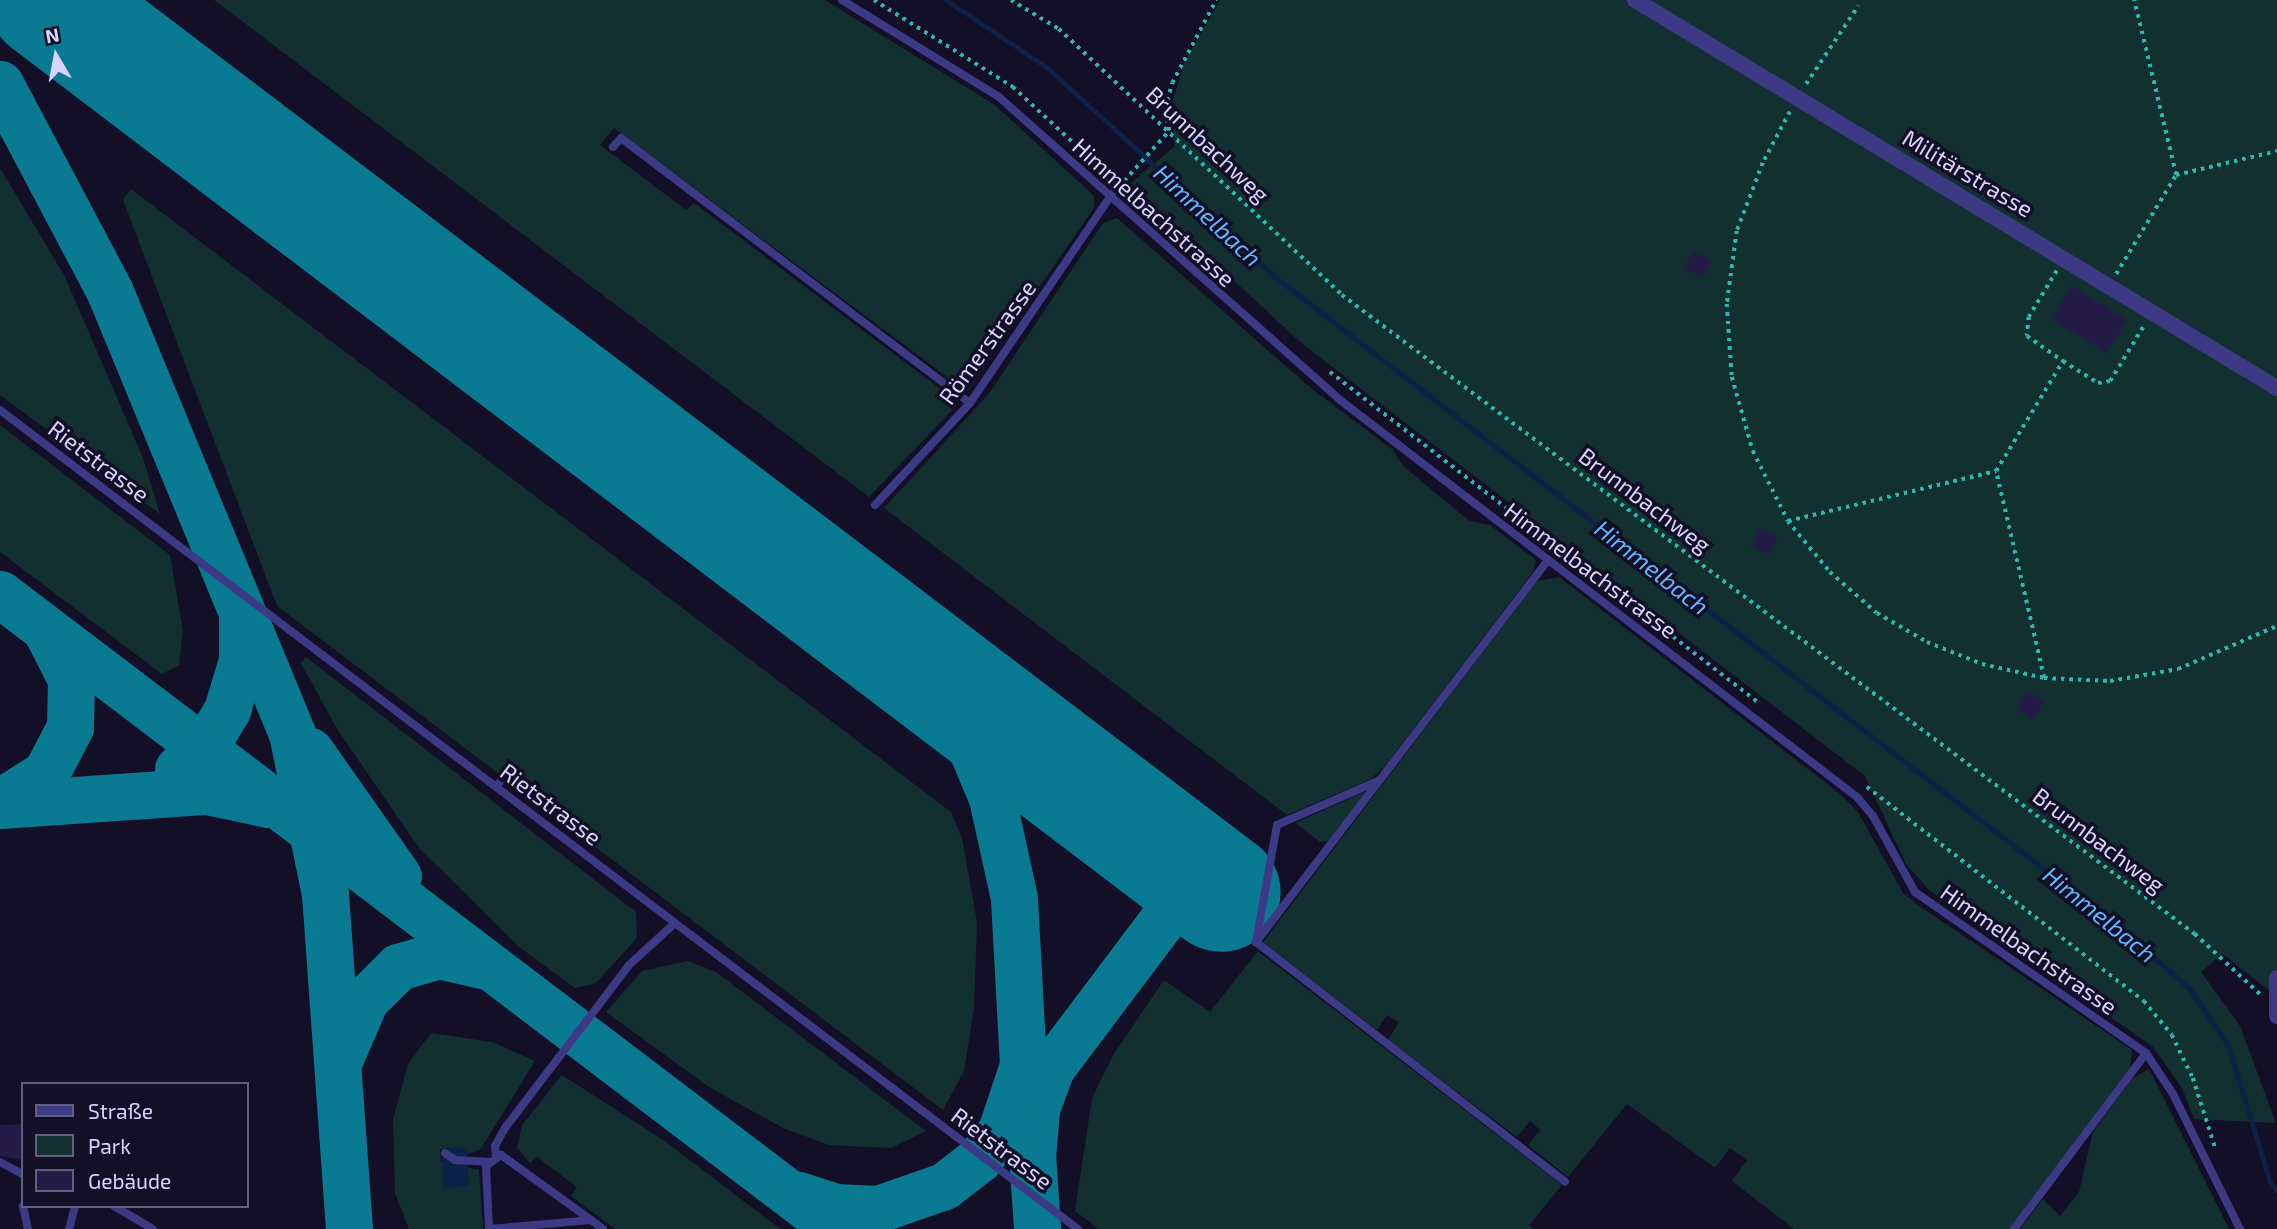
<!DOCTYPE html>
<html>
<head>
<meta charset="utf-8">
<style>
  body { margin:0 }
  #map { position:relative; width:2277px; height:1229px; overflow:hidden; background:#130f26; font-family:"Exo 2",sans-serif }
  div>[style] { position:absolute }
  .green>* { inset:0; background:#12302f }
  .water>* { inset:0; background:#0c2248 }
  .stream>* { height:5px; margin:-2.5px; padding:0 2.5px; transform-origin:2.5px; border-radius:2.5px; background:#0c2248 }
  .taxiway>* { height:47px; margin:-23.5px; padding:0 23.5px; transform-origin:23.5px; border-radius:23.5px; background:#0a7a92 }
  .runway>* { height:119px; margin:-59.5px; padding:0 59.5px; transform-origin:59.5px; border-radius:59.5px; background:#0a7a92 }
  .building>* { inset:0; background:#241b47 }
  .path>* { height:3.5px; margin-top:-1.75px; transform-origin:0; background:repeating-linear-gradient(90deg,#2fb8b0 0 3.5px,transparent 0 8.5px) }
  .lane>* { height:8px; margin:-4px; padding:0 4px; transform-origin:4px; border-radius:4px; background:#3d3a85 }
  .street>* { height:16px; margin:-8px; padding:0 8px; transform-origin:8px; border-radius:8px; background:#3d3a85 }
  span { translate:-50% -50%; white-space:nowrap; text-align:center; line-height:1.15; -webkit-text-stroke:7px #130f26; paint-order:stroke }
  .street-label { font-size:23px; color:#d9d4ff }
  .water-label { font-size:24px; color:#62b6ff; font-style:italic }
  .legend { position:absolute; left:21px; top:1082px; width:228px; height:126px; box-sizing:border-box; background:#130f26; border:2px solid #625e7d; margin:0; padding:9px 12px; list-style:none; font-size:21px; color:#d9d4ff }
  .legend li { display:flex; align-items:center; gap:14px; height:35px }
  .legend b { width:35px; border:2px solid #625e7d }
  .north { position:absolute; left:21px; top:21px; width:70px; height:70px; -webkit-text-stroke:5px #130f26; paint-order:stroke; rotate:350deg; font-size:19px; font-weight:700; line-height:28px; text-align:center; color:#d9d4ff }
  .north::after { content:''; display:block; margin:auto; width:24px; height:32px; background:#d9d4ff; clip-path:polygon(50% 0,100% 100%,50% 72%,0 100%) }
</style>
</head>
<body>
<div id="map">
  <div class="green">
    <i style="clip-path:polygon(214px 0,825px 0,995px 105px,1094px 196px,1094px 208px,967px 392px,614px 128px,600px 145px,686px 210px,694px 203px,959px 403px,869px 497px)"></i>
    <i style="clip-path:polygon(1220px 0,2277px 0,2277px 997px,2223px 954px,2201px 972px,2240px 1026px,2276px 1123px,2194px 1119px,2182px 1088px,2153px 1047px,1929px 890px,1906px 864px,1865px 776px,1300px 342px,1130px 184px,1175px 146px,1170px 109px,1185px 61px)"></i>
    <i style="clip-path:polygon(0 168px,65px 277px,143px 458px,160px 514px,0 395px)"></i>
    <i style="clip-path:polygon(131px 189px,951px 812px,962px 838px,977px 922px,974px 1009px,964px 1071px,943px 1110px,277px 606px,123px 200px)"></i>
    <i style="clip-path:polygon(1117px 218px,1312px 389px,1393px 450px,1403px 466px,1469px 521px,1490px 525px,1536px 560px,1533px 572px,1385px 766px,1371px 779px,1287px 815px,884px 508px,988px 395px,1103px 223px)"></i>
    <i style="clip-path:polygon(0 425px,170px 555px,183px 631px,179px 665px,162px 674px,0 552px)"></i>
    <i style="clip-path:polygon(1559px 577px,1839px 793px,1858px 812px,1903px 893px,1918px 905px,2132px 1050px,2130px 1068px,2010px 1229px,1794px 1229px,1732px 1181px,1747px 1160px,1730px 1148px,1715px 1168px,1627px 1104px,1568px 1177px,1528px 1145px,1540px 1130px,1530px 1121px,1517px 1137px,1388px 1040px,1399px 1022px,1387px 1015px,1377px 1030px,1263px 942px,1537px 581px)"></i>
    <i style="clip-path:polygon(306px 657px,636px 912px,637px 938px,596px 983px,575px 988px,519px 947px,419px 848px,337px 729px,301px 663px)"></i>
    <i style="clip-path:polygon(1367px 791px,1328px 841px,1320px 842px,1295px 823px)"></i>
    <i style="clip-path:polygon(1258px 951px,1562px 1185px,1529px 1225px,1534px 1229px,1099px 1229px,1075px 1211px,1092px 1098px,1113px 1055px,1164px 980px,1210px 1012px)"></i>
    <i style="clip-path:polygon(688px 961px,716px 972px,926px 1131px,891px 1148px,829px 1145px,783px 1128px,709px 1087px,606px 1012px,642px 971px)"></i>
    <i style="clip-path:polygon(431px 1033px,492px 1042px,535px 1061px,480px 1150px,461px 1156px,454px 1148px,440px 1149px,441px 1162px,479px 1170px,483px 1229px,409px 1229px,395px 1193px,393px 1119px,408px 1064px)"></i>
    <i style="clip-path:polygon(2149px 1069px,2229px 1229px,2020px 1229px,2043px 1199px,2060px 1216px,2079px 1192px,2093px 1132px,2132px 1079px)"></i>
    <i style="clip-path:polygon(562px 1075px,666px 1142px,780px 1229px,615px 1229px,571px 1196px,577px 1187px,537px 1157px,530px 1163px,517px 1148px,522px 1125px)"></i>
  </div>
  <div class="water">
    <i style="clip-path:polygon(460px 1147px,467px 1151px,469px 1186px,443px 1188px,442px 1149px)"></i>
  </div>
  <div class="stream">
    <i style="left:946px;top:0;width:124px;rotate:33.8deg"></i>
    <i style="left:1049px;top:69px;width:307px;rotate:42.6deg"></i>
    <i style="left:1275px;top:277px;width:1069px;rotate:37.59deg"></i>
    <i style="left:2122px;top:929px;width:89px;rotate:41.4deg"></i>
    <i style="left:2189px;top:988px;width:69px;rotate:55.6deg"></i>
    <i style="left:2228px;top:1045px;width:143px;rotate:73deg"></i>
    <i style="left:2270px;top:1182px;width:11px;rotate:52deg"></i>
  </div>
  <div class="taxiway">
    <i style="left:0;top:84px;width:235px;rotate:62.1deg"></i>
    <i style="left:110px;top:292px;width:477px;rotate:67.6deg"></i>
    <i style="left:292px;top:733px;width:164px;rotate:78.4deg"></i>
    <i style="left:325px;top:894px;width:336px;rotate:85.9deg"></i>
    <i style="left:0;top:594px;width:1050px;rotate:37.22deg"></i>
    <i style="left:310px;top:751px;width:153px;rotate:54.9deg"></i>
    <i style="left:178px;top:769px;width:42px;rotate:-43.1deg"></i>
    <i style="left:209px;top:740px;width:35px;rotate:-59deg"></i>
    <i style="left:227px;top:710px;width:52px;rotate:-73.3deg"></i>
    <i style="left:242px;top:660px;width:40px;rotate:-90deg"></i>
    <i style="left:0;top:802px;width:54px;rotate:-32.2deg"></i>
    <i style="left:46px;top:773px;width:52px;rotate:-62.4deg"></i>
    <i style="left:70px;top:727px;width:48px;rotate:-88.8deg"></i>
    <i style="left:71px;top:679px;width:53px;rotate:-117.1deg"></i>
    <i style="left:0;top:805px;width:207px;rotate:-3.9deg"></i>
    <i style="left:207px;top:791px;width:62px;rotate:12deg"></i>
    <i style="left:340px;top:1058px;width:63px;rotate:-66.7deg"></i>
    <i style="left:365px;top:1000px;width:47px;rotate:-45deg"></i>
    <i style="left:398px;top:967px;width:43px;rotate:-16.3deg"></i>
    <i style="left:439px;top:955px;width:48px;rotate:13.2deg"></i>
    <i style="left:1030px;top:1125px;width:104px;rotate:86.1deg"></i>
    <i style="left:1032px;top:1157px;width:48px;rotate:-85.2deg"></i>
    <i style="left:1036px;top:1109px;width:44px;rotate:-69.9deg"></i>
    <i style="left:1051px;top:1068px;width:243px;rotate:-53deg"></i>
    <i style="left:799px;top:1195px;width:39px;rotate:18deg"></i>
    <i style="left:836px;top:1207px;width:42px;rotate:2.7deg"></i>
    <i style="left:878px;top:1209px;width:70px;rotate:-19.2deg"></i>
    <i style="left:944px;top:1186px;width:44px;rotate:-37.6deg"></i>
    <i style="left:979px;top:1159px;width:36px;rotate:-52deg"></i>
    <i style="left:1001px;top:1131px;width:70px;rotate:-71.6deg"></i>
    <i style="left:1023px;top:1065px;width:167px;rotate:-93.1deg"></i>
    <i style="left:1014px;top:898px;width:102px;rotate:-102.4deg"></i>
    <i style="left:992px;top:798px;width:60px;rotate:-112.7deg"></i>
    <i style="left:969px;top:743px;width:59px;rotate:-121.8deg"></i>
    <i style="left:938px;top:693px;width:54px;rotate:-130.5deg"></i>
    <i style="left:903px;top:652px;width:50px;rotate:-141.5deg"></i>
  </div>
  <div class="runway">
    <i style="left:47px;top:0;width:1474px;rotate:37.23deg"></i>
  </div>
  <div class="building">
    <i style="clip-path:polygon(1693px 251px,1711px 260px,1702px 278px,1684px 268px)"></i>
    <i style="clip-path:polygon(2071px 286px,2127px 320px,2107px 353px,2051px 319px)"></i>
    <i style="clip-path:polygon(1760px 528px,1778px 537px,1769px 555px,1751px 545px)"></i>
    <i style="clip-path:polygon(2026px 691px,2044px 701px,2034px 719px,2016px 709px)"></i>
    <i style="clip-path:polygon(23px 1124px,23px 1160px,0 1156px,0 1125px)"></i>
  </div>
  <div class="path">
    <i style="left:874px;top:0;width:164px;rotate:32deg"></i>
    <i style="left:1013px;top:87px;width:125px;rotate:42.7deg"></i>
    <i style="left:1011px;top:0;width:56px;rotate:31.1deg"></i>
    <i style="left:1059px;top:29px;width:388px;rotate:43.2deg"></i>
    <i style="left:1342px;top:295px;width:1066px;rotate:36.84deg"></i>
    <i style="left:2195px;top:934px;width:90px;rotate:42.7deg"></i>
    <i style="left:1806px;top:84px;width:94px;rotate:-56.3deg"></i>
    <i style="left:1790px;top:112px;width:58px;rotate:117.9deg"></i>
    <i style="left:1763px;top:163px;width:73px;rotate:110.9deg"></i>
    <i style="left:1737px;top:231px;width:74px;rotate:97.8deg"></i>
    <i style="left:1727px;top:304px;width:73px;rotate:86.1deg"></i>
    <i style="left:1732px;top:377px;width:77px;rotate:74.2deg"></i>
    <i style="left:1753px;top:451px;width:78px;rotate:63.4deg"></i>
    <i style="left:1788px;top:521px;width:66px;rotate:50.5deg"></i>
    <i style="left:1830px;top:572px;width:62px;rotate:41.1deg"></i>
    <i style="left:1877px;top:613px;width:58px;rotate:30.1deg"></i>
    <i style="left:1927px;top:642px;width:59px;rotate:21.8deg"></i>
    <i style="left:1982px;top:664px;width:64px;rotate:12.7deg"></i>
    <i style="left:2044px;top:678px;width:66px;rotate:2.6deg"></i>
    <i style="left:2110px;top:681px;width:69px;rotate:-10deg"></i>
    <i style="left:2178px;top:669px;width:108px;rotate:-23.5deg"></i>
    <i style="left:2176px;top:175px;width:104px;rotate:-13.4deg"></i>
    <i style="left:1124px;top:181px;width:67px;rotate:-48deg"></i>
    <i style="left:1169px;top:131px;width:22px;rotate:-100deg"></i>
    <i style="left:1165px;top:109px;width:27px;rotate:-75deg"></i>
    <i style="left:1172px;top:83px;width:94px;rotate:-62.1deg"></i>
    <i style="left:2057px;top:271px;width:54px;rotate:121.3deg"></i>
    <i style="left:2029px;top:317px;width:19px;rotate:96deg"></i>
    <i style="left:2027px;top:336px;width:44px;rotate:34.8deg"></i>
    <i style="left:2063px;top:361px;width:41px;rotate:32.2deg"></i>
    <i style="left:2098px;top:383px;width:12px;rotate:-9deg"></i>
    <i style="left:2110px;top:381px;width:63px;rotate:-58.6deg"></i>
    <i style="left:2116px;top:274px;width:116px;rotate:-58.8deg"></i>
    <i style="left:2176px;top:175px;width:180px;rotate:-103.5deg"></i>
    <i style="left:1330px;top:372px;width:542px;rotate:37.65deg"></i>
    <i style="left:1788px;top:521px;width:214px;rotate:-13.5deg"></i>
    <i style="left:2044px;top:678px;width:212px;rotate:-103.1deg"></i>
    <i style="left:1996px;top:471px;width:129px;rotate:-58.7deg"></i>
    <i style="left:1867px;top:787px;width:350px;rotate:37.7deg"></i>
    <i style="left:2144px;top:1001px;width:44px;rotate:50.5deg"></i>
    <i style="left:2172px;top:1035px;width:48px;rotate:64deg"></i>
    <i style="left:2193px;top:1078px;width:76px;rotate:72.3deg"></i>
  </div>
  <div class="lane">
    <i style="left:842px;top:0;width:185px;rotate:31.7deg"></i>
    <i style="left:999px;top:97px;width:456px;rotate:41.6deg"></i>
    <i style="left:1340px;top:400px;width:652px;rotate:37.52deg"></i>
    <i style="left:1857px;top:797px;width:25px;rotate:50deg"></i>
    <i style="left:1873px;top:816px;width:87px;rotate:61.1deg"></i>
    <i style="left:1915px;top:892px;width:282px;rotate:34.9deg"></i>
    <i style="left:2146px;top:1053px;width:49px;rotate:56.6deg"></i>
    <i style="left:2173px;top:1094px;width:151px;rotate:63.6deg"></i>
    <i style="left:613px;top:147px;width:12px;rotate:-48deg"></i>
    <i style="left:621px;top:138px;width:438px;rotate:37.2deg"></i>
    <i style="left:0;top:410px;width:1354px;rotate:37.23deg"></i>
    <i style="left:875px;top:505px;width:139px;rotate:-47deg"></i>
    <i style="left:970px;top:403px;width:258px;rotate:-55.8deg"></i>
    <i style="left:1378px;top:781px;width:110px;rotate:156.5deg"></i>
    <i style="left:1277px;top:825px;width:119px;rotate:100.2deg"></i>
    <i style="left:1256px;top:942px;width:479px;rotate:-52.6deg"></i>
    <i style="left:496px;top:787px;width:27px;rotate:-51deg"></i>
    <i style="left:1256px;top:942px;width:391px;rotate:37.8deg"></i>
    <i style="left:445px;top:1153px;width:12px;rotate:35deg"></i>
    <i style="left:455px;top:1160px;width:33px;rotate:3deg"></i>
    <i style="left:496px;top:1156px;width:10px;rotate:-96deg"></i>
    <i style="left:495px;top:1146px;width:21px;rotate:-61deg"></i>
    <i style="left:505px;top:1128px;width:205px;rotate:-52.7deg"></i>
    <i style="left:629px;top:965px;width:62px;rotate:-42.4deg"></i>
    <i style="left:0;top:1162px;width:26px;rotate:28deg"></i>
    <i style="left:23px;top:1206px;width:24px;rotate:78deg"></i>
    <i style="left:114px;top:1206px;width:45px;rotate:30.5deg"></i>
    <i style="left:489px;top:1228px;width:62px;rotate:-92.8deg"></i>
    <i style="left:486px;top:1166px;width:19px;rotate:-36deg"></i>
    <i style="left:501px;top:1155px;width:111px;rotate:35.8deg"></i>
    <i style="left:69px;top:1229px;width:24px;rotate:-75deg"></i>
    <i style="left:489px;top:1229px;width:102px;rotate:-5deg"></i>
    <i style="left:591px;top:1220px;width:15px;rotate:37deg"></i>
    <i style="left:2014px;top:1229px;width:220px;rotate:-53.1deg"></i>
  </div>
  <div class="street">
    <i style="left:1635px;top:0;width:750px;rotate:31.15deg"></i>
    <i style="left:2277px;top:978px;width:38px;rotate:90deg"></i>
  </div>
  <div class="street-label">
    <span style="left:1208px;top:144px;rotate:43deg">Brunnbachweg</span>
    <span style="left:1968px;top:173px;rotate:31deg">Militärstrasse</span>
    <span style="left:1154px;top:212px;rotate:42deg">Himmelbachstrasse</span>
    <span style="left:987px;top:342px;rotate:-54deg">Römerstrasse</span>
    <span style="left:99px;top:461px;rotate:37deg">Rietstrasse</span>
    <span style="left:1645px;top:500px;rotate:37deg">Brunnbachweg</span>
    <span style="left:1591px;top:570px;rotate:37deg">Himmelbachstrasse</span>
    <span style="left:551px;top:804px;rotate:37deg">Rietstrasse</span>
    <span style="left:2099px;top:840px;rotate:37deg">Brunnbachweg</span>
    <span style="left:2029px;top:949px;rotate:35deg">Himmelbachstrasse</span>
    <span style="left:1002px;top:1148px;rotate:37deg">Rietstrasse</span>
  </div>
  <div class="water-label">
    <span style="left:1208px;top:215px;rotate:43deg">Himmelbach</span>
    <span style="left:1652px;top:567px;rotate:38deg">Himmelbach</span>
    <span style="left:2100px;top:914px;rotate:39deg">Himmelbach</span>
  </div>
  <ul class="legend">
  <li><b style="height:9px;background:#3d3a85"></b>Straße</li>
  <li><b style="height:19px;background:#12302f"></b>Park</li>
  <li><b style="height:19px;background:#241b47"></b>Gebäude</li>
  </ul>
  <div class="north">N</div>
</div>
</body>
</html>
